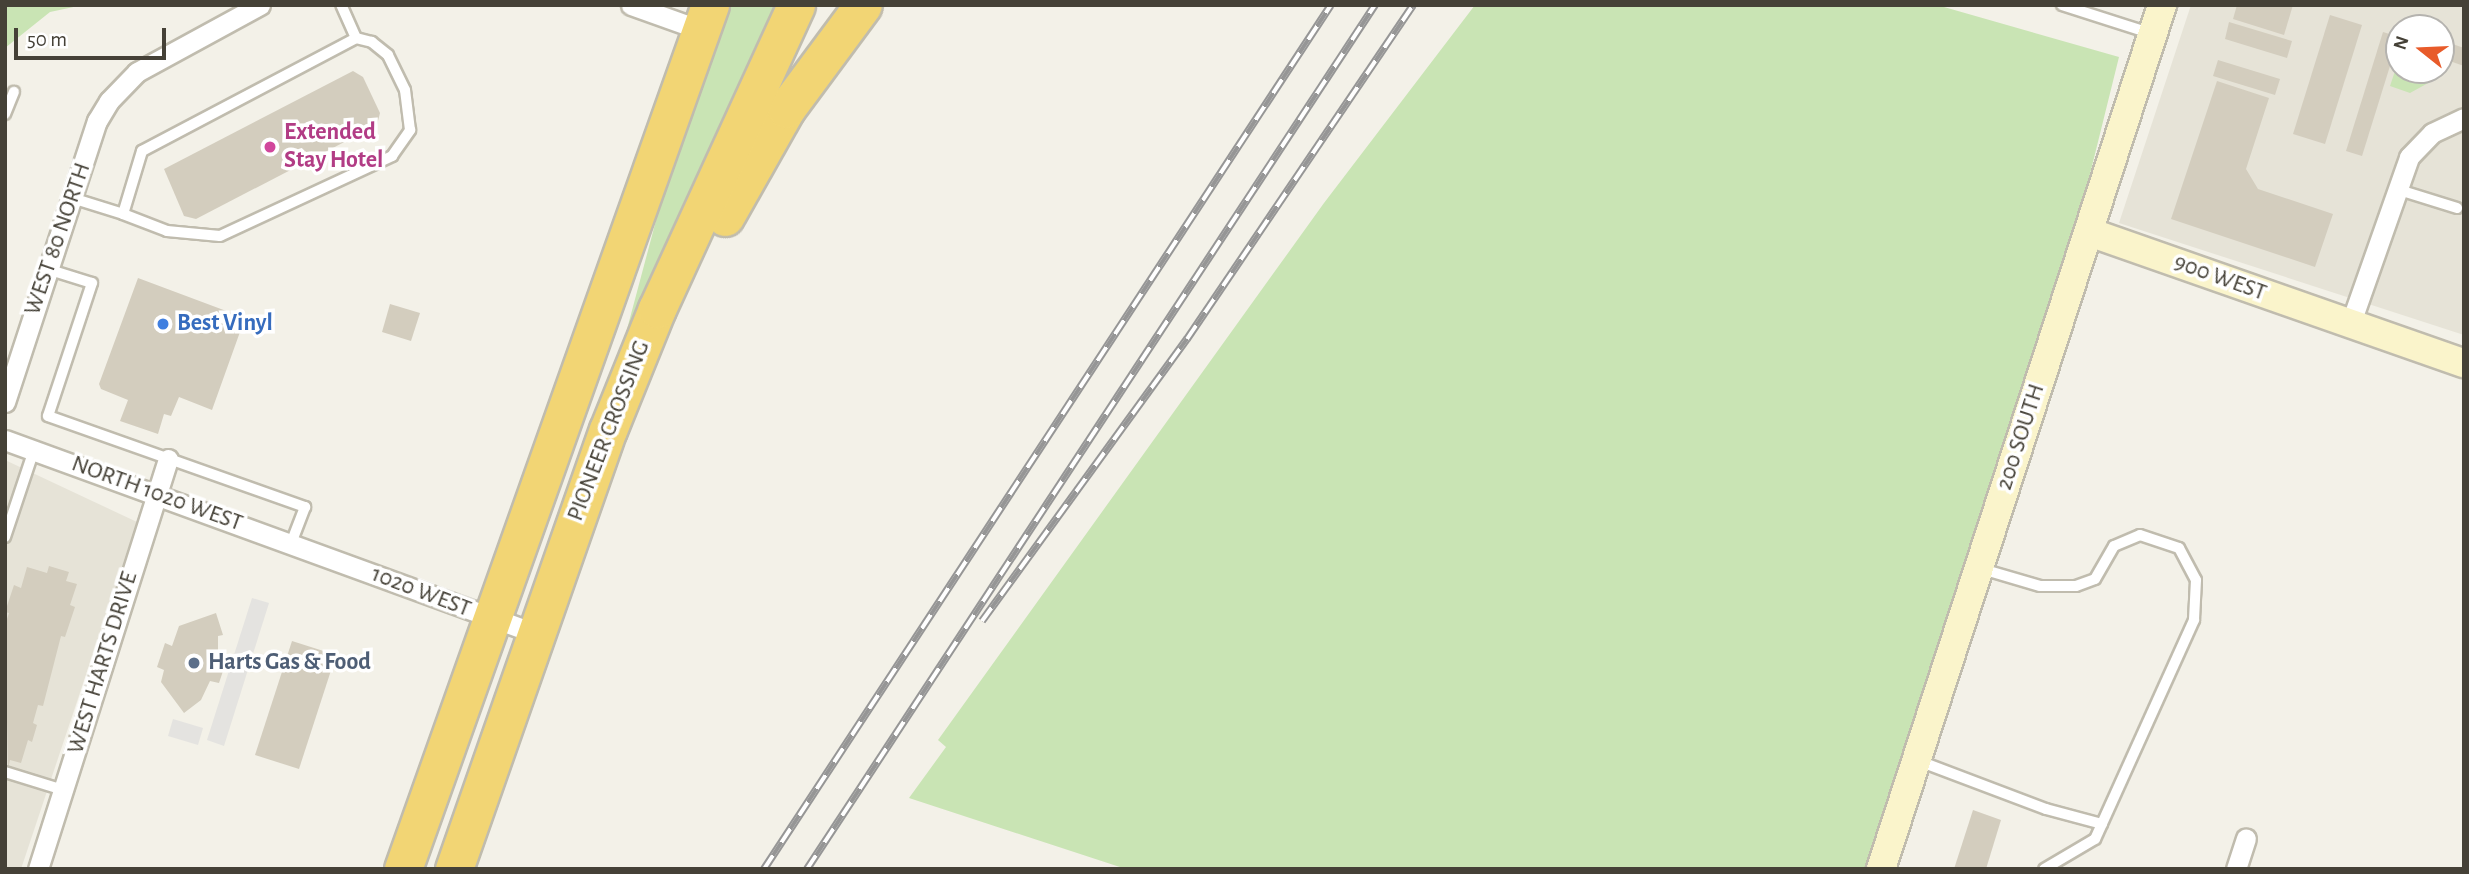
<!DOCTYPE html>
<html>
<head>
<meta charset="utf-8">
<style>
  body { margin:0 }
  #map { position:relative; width:2469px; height:874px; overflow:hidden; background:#f3f1e8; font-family:"Alegreya Sans",sans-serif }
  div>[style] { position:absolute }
  .residential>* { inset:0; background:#e6e3d7 }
  .green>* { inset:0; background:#c9e4b4 }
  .parking>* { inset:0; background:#e4e3e0 }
  .building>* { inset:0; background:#d3cdbe }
  .roads { filter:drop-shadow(2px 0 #c0bcae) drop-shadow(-2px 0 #c0bcae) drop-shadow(0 2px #c0bcae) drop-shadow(0 -2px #c0bcae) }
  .lane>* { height:10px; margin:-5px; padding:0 5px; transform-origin:5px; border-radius:5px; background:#fff }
  .street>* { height:19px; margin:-9.5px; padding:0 9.5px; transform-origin:9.5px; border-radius:9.5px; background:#fff }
  .secondary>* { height:28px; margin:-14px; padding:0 14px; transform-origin:14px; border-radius:14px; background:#faf4cb }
  .highway>* { height:37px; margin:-18.5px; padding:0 18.5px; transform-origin:18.5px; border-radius:18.5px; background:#f2d574 }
  .rail>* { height:8px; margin-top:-4px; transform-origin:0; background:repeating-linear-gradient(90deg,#fff 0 16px,#969696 0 32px); box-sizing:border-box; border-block:2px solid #969696 }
  .dots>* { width:19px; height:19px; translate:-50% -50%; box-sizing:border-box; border:4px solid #fff; border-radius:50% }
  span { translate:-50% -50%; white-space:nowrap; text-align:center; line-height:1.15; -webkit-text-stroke:7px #fff; paint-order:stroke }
  .hotel-label { font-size:24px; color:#b23c85; font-weight:700 }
  .left { translate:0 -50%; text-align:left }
  .street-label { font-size:24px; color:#454137 }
  .shop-label { font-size:24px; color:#366cbe; font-weight:700 }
  .service-label { font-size:24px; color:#4e5e75; font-weight:700 }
  .frame { position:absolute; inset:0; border:7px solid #454137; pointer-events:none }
  .north { position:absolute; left:2385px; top:14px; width:70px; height:70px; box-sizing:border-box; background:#fff; border:2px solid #b5b3af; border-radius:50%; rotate:288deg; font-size:19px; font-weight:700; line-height:28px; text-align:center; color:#454137 }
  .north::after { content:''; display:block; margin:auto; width:24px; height:32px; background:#e85b2a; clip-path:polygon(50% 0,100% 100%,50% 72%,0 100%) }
  .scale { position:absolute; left:14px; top:28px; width:152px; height:32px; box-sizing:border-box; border:4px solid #454137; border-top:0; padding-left:9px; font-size:21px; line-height:24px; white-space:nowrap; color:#454137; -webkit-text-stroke:5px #fff; paint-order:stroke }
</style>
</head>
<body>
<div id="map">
  <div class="residential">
    <i style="clip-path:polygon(evenodd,2191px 5px,2464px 5px,2464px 335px,2119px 223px,2191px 5px,2399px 28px,2441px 28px,2441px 70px,2399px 70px,2399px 28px)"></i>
    <i style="clip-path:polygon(5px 460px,137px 522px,21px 869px,5px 869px)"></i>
  </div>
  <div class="green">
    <i style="clip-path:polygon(5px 5px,83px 5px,50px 12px,5px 48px)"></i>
    <i style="clip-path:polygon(721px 5px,777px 5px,622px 348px,690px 93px)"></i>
    <i style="clip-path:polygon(1475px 5px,1937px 5px,2119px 57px,2067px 267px,1865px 869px,1126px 869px,909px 798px,946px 747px,938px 740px,1324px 203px)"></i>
    <i style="clip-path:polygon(2399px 59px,2399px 70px,2434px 70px,2430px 82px,2410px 93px,2390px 86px)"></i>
  </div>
  <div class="parking">
    <i style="clip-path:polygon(252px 598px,269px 603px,224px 746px,207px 740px)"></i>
    <i style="clip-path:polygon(173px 719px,203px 728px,198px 745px,168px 736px)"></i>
  </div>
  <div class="building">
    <i style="clip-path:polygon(2237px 5px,2293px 5px,2284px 35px,2233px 19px)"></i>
    <i style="clip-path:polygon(2330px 15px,2362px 25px,2325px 144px,2293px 134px)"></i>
    <i style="clip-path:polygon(2229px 22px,2292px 41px,2287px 58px,2225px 39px)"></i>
    <i style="clip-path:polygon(2383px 32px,2399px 37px,2362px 156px,2346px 151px)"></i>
    <i style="clip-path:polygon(2441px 40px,2464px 48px,2464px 66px,2441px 58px)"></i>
    <i style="clip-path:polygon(2218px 60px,2280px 79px,2275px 95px,2213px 76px)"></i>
    <i style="clip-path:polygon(353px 71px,363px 77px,380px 113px,377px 125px,196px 219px,184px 216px,164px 169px)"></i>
    <i style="clip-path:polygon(2217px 81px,2269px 98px,2246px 169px,2258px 189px,2333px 214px,2315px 267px,2171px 219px)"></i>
    <i style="clip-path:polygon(138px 278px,245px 318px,212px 410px,179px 397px,171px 416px,164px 414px,158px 434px,120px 421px,128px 400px,101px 389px,99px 384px)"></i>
    <i style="clip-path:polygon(390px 304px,420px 313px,411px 341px,382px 332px)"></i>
    <i style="clip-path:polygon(49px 566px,69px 572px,66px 581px,77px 584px,70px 605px,75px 607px,65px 637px,61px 636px,43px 706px,38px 705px,33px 723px,37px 725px,32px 742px,28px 740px,21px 763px,10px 760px,8px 769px,5px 625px,9px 613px,5px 612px,14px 585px,21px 588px,27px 567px,47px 573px)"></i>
    <i style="clip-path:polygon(216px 613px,223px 635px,218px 636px,218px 656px,227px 659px,219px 683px,210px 681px,201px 700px,184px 713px,161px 682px,164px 670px,157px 667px,165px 643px,172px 646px,179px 626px)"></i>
    <i style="clip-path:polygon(292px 641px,336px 655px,299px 769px,255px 755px)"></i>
    <i style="clip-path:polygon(1973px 810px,2001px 820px,1986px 869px,1954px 869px)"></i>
  </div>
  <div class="roads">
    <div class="lane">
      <i style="left:2062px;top:5px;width:91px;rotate:17.8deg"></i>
      <i style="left:5px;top:114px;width:24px;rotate:-68deg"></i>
      <i style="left:2396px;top:189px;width:64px;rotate:17.3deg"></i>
      <i style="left:72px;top:198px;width:53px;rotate:17.4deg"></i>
      <i style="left:123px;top:214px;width:66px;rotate:-73.2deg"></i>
      <i style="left:142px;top:151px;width:242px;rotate:-27.8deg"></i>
      <i style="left:356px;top:38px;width:36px;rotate:-114deg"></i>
      <i style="left:123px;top:214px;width:47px;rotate:21.1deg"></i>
      <i style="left:167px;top:231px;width:53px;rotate:5.4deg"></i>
      <i style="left:220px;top:236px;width:190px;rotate:-24.9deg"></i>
      <i style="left:392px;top:156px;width:32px;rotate:-55deg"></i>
      <i style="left:410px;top:130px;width:40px;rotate:-97.1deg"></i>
      <i style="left:405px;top:90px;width:39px;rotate:-116deg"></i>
      <i style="left:388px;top:55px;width:21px;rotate:-141deg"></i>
      <i style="left:372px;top:42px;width:16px;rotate:-166deg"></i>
      <i style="left:47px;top:269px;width:47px;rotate:17.3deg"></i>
      <i style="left:92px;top:283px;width:140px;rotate:108.3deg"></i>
      <i style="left:48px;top:416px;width:273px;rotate:19.5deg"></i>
      <i style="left:305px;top:507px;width:39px;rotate:111deg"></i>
      <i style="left:5px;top:537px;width:92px;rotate:-71.6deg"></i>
      <i style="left:1982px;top:569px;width:60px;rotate:16.3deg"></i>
      <i style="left:2040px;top:586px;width:36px"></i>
      <i style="left:2076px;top:586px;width:20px;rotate:-20deg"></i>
      <i style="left:2095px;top:579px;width:38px;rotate:-60deg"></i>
      <i style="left:2114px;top:546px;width:28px;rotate:-23deg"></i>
      <i style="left:2140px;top:535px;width:41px;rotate:18.4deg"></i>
      <i style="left:2179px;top:548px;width:36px;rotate:62deg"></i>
      <i style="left:2196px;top:580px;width:40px;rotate:92.9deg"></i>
      <i style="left:2194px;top:620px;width:240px;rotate:114.3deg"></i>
      <i style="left:2095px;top:839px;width:59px;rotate:149.5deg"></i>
      <i style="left:1919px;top:761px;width:136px;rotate:20.7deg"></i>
      <i style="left:2046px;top:809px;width:58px;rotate:15deg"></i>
      <i style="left:5px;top:772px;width:61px;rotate:17.2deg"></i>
    </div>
    <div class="street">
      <i style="left:631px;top:5px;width:74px;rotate:19.7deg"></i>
      <i style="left:2350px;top:325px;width:178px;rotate:-70.6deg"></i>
      <i style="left:2409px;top:157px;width:33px;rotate:-46deg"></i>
      <i style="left:2432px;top:133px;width:35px;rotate:-25deg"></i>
      <i style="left:5px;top:402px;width:296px;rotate:-71.9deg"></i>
      <i style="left:97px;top:121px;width:23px;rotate:-59deg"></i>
      <i style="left:109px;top:101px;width:40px;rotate:-46deg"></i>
      <i style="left:137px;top:72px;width:140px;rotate:-28.6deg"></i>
      <i style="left:5px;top:440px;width:563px;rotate:20.04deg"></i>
      <i style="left:38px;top:869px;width:430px;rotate:-72.4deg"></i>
      <i style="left:2236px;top:869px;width:32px;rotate:-72deg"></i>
    </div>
    <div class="secondary">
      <i style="left:2089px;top:232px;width:397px;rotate:19.3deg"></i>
      <i style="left:1881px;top:869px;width:909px;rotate:-71.98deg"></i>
    </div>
    <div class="highway">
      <i style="left:725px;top:217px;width:124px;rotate:-60.5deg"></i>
      <i style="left:786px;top:109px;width:129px;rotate:-53.5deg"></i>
      <i style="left:403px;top:869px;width:917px;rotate:-70.44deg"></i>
      <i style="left:454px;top:869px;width:465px;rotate:-70.7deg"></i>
      <i style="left:608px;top:430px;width:131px;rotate:-68deg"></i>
      <i style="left:657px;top:309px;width:334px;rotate:-65.4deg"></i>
    </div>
  </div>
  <div class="rail">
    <i style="left:982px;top:621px;width:349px;rotate:-54deg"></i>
    <i style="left:1187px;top:339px;width:403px;rotate:-55.9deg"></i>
    <i style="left:764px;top:869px;width:1033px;rotate:-56.73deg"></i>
    <i style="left:807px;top:869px;width:1034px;rotate:-56.68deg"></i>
  </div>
  <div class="dots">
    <i style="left:270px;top:147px;background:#d1479c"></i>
    <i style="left:163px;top:324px;background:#3f7fe0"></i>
    <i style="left:194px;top:663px;background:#5c6f8a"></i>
  </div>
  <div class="hotel-label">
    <span class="left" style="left:284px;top:147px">Extended<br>Stay Hotel</span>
  </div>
  <div class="street-label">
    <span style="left:58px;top:239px;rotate:-71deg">WEST 80 NORTH</span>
    <span style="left:2220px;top:278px;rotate:20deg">900 WEST</span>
    <span style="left:609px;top:431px;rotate:-69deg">PIONEER CROSSING</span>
    <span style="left:2021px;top:437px;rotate:-72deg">200 SOUTH</span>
    <span style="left:157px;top:494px;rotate:20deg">NORTH 1020 WEST</span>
    <span style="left:421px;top:592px;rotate:21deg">1020 WEST</span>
    <span style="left:103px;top:663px;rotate:-73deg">WEST HARTS DRIVE</span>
  </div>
  <div class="shop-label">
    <span class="left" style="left:177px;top:324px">Best Vinyl</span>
  </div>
  <div class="service-label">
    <span class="left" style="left:208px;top:663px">Harts Gas &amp; Food</span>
  </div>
  <div class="frame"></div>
  <div class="north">N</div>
  <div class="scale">50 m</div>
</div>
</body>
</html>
